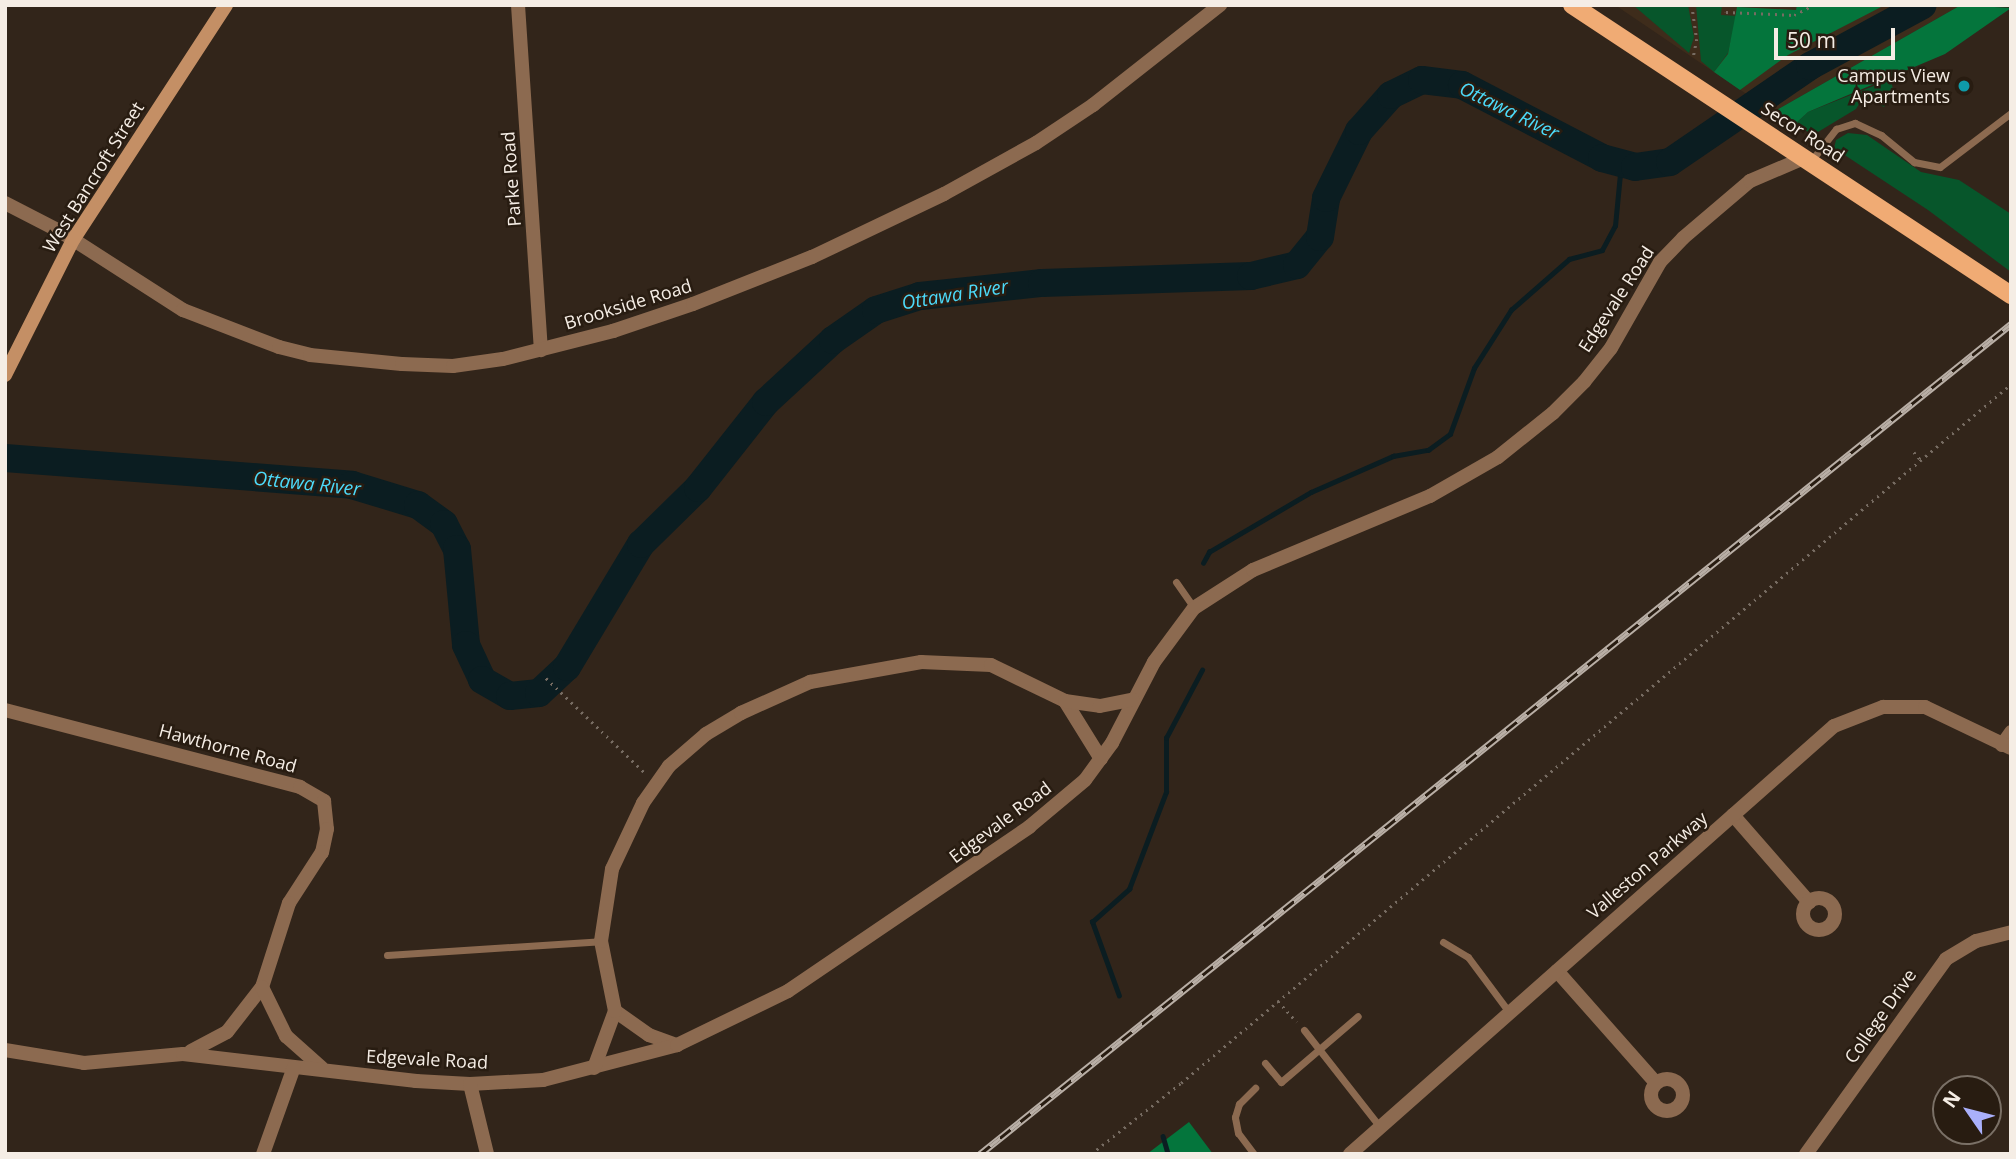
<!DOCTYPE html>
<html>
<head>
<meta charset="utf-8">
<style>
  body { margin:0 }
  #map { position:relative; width:2016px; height:1159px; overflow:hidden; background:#32251a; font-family:"Open Sans",sans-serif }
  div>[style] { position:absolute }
  .built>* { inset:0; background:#3e2c1b }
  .green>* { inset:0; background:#07562b }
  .forest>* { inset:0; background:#04753c }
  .stream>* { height:4.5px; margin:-2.25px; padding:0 2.25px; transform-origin:2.25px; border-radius:2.25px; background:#0b1d21 }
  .river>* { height:28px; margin:-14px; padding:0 14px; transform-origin:14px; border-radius:14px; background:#0b1d21 }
  .path>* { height:2.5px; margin-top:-1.25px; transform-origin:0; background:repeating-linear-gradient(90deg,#776c62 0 2px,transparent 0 7px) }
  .lane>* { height:7px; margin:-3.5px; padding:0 3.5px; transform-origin:3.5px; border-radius:3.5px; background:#8c6a50 }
  .street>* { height:14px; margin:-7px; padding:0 7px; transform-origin:7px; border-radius:7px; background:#8c6a50 }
  .street>.ring { margin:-7px; padding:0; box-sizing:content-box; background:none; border:14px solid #8c6a50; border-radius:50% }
  .secondary>* { height:14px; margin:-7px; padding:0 7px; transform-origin:7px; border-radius:7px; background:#c48f65 }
  .primary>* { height:18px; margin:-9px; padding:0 9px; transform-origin:9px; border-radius:9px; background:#f0ab74 }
  .rail>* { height:7px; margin-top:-3.5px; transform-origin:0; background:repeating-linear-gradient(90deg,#281c11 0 13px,#b9afa6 0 26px); box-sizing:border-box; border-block:2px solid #b9afa6 }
  .dots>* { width:19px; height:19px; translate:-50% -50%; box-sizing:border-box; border:4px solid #281c11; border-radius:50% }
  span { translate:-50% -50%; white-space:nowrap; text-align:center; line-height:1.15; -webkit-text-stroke:5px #281c11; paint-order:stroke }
  .poi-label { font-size:18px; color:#f5ede5 }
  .right { translate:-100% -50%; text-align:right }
  .street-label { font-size:18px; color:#f5ede5 }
  .water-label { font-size:19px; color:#4cdaf9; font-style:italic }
  .frame { position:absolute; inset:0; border:7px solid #f5ede5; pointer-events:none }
  .north { position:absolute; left:1932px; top:1075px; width:70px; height:70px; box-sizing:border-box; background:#281c11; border:2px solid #7a7066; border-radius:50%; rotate:305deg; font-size:19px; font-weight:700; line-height:28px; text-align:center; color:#f5ede5 }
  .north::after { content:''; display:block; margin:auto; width:24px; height:32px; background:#aab0fb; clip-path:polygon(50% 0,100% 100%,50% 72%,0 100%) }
  .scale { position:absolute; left:1774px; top:28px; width:121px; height:32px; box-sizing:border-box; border:4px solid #f5ede5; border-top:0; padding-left:9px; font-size:21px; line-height:24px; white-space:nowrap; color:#f5ede5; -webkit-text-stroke:5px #281c11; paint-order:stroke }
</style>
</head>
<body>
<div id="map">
  <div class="built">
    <i style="clip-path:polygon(1615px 5px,1961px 5px,1773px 112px)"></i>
  </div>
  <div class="green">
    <i style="clip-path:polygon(1633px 5px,1688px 5px,1694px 37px,1689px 53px)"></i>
    <i style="clip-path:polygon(1696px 5px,1722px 5px,1721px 15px,1737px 16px,1728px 53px,1714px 72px,1701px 61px)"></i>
    <i style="clip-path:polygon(1891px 79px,1893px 90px,1884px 107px,1864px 96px,1856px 109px,1813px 135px,1795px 124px,1808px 112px)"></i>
    <i style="clip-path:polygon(1848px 133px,1867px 135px,1921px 172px,1959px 180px,2011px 214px,2011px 272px,1928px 210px,1834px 148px,1836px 140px)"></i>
  </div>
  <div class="forest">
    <i style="clip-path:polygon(1797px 5px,1885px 5px,1788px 55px,1740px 90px,1714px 72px,1728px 54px,1737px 7px,1796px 10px)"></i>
    <i style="clip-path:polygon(1961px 5px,2011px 8px,1945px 54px,1808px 112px,1795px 124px,1773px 112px)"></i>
    <i style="clip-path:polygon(1189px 1122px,1213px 1154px,1147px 1154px)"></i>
  </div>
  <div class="stream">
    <i style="left:1203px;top:563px;width:13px;rotate:-61deg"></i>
    <i style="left:1209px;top:552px;width:118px;rotate:-30.5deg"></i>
    <i style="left:1311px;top:492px;width:90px;rotate:-23.7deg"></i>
    <i style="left:1393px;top:456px;width:36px;rotate:-10deg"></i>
    <i style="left:1428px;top:450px;width:27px;rotate:-36deg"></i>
    <i style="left:1450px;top:434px;width:70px;rotate:-70deg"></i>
    <i style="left:1474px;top:368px;width:69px;rotate:-57.5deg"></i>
    <i style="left:1511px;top:310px;width:77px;rotate:-41.3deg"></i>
    <i style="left:1569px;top:259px;width:34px;rotate:-15deg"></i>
    <i style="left:1602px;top:250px;width:27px;rotate:-62deg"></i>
    <i style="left:1615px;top:226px;width:62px;rotate:-84.5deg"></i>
    <i style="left:1119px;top:996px;width:79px;rotate:-110deg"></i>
    <i style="left:1092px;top:922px;width:50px;rotate:-41.7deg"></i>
    <i style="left:1129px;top:889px;width:104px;rotate:-69.1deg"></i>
    <i style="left:1166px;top:792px;width:54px;rotate:-90deg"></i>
    <i style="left:1166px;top:738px;width:77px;rotate:-62.1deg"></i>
    <i style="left:1163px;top:1136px;width:19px;rotate:74deg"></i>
  </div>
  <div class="river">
    <i style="left:5px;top:458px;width:348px;rotate:4.4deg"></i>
    <i style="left:352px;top:485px;width:69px;rotate:16.9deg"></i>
    <i style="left:418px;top:505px;width:32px;rotate:36deg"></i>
    <i style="left:444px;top:524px;width:28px;rotate:63deg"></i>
    <i style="left:457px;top:549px;width:96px;rotate:84.6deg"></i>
    <i style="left:466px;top:645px;width:38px;rotate:65deg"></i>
    <i style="left:482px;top:680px;width:32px;rotate:30deg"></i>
    <i style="left:510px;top:696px;width:29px;rotate:-6deg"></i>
    <i style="left:539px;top:693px;width:38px;rotate:-43deg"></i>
    <i style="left:567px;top:667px;width:144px;rotate:-59deg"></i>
    <i style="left:641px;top:544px;width:80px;rotate:-44.5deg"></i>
    <i style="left:698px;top:488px;width:110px;rotate:-51.7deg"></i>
    <i style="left:766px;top:402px;width:91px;rotate:-42.8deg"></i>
    <i style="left:833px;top:340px;width:52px;rotate:-34.9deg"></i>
    <i style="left:876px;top:310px;width:46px;rotate:-17.7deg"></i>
    <i style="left:920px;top:296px;width:123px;rotate:-6.1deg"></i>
    <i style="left:1042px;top:283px;width:209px;rotate:-1.9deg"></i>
    <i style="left:1251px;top:276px;width:47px;rotate:-13.4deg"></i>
    <i style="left:1297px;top:265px;width:36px;rotate:-51deg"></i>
    <i style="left:1320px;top:237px;width:39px;rotate:-81deg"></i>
    <i style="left:1326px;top:198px;width:75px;rotate:-63.8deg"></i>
    <i style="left:1359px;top:131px;width:48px;rotate:-48.4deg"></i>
    <i style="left:1391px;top:95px;width:34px;rotate:-26deg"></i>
    <i style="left:1422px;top:80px;width:40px;rotate:7.1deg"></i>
    <i style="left:1462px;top:85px;width:158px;rotate:27.5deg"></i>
    <i style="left:1602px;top:158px;width:34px;rotate:15deg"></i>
    <i style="left:1635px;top:167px;width:35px;rotate:-8deg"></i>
    <i style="left:1670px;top:162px;width:170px;rotate:-34.4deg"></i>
    <i style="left:1810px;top:66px;width:128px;rotate:-28.4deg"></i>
  </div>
  <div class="path">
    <i style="left:1692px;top:5px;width:34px;rotate:82deg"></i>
    <i style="left:1697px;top:39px;width:20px;rotate:101deg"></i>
    <i style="left:1726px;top:5px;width:7px;rotate:90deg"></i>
    <i style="left:1726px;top:12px;width:68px;rotate:2.5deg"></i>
    <i style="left:1794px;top:15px;width:22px;rotate:-27deg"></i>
    <i style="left:1914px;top:452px;width:11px;rotate:49deg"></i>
    <i style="left:546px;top:678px;width:137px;rotate:43.8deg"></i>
    <i style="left:1278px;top:1001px;width:28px;rotate:48deg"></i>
    <i style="left:1091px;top:1154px;width:115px;rotate:-38.3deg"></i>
    <i style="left:1181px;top:1083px;width:1085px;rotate:-40.1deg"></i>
  </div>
  <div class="lane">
    <i style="left:1811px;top:161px;width:41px;rotate:-52deg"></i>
    <i style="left:1836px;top:129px;width:20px;rotate:-18deg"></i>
    <i style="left:1855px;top:123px;width:29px;rotate:25deg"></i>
    <i style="left:1881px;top:135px;width:43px;rotate:39.3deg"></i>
    <i style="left:1914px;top:162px;width:26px;rotate:11deg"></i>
    <i style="left:1940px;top:167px;width:89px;rotate:-37.3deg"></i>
    <i style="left:1176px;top:582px;width:32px;rotate:55deg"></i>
    <i style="left:1443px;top:942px;width:29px;rotate:31deg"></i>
    <i style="left:1468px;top:957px;width:69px;rotate:53.3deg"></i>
    <i style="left:387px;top:955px;width:214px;rotate:-3.7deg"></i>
    <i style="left:1304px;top:1030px;width:123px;rotate:51.9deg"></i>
    <i style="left:1265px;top:1063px;width:25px;rotate:50deg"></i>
    <i style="left:1281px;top:1082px;width:101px;rotate:-40.6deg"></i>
    <i style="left:1254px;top:1154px;width:26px;rotate:-127deg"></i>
    <i style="left:1238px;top:1133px;width:16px;rotate:-101deg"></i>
    <i style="left:1235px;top:1117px;width:14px;rotate:-73deg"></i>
    <i style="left:1239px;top:1104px;width:23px;rotate:-45deg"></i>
  </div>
  <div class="street">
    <i style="left:518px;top:5px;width:346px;rotate:86.2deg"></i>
    <i style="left:5px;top:203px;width:65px;rotate:27.3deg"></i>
    <i style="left:63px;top:233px;width:143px;rotate:32.7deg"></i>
    <i style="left:183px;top:310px;width:103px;rotate:21.1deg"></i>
    <i style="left:279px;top:347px;width:32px;rotate:14deg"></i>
    <i style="left:310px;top:355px;width:92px;rotate:5.6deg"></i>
    <i style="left:402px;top:364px;width:51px;rotate:2.2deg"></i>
    <i style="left:453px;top:366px;width:50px;rotate:-8deg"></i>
    <i style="left:503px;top:359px;width:114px;rotate:-14.3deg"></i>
    <i style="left:613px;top:331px;width:84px;rotate:-18.6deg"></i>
    <i style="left:693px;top:304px;width:128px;rotate:-21.6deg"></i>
    <i style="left:812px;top:257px;width:146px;rotate:-25.5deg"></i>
    <i style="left:944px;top:194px;width:105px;rotate:-29deg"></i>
    <i style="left:1036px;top:143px;width:69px;rotate:-33.7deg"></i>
    <i style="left:1093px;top:105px;width:162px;rotate:-38.2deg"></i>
    <i style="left:1065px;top:701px;width:68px;rotate:58.2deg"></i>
    <i style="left:5px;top:710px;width:305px;rotate:14.6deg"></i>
    <i style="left:300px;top:787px;width:28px;rotate:30deg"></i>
    <i style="left:324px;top:801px;width:28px;rotate:84deg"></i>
    <i style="left:327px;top:829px;width:24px;rotate:102deg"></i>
    <i style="left:322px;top:852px;width:61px;rotate:122.9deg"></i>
    <i style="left:289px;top:903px;width:88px;rotate:107.8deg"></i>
    <i style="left:262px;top:987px;width:57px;rotate:127.9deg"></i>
    <i style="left:227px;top:1032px;width:41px;rotate:152.2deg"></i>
    <i style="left:2002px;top:745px;width:16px;rotate:-55deg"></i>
    <i style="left:1733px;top:815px;width:116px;rotate:48.9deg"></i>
    <i class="ring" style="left:1803px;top:898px;width:18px;height:18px"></i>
    <i style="left:1557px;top:971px;width:149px;rotate:48.5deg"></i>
    <i style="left:262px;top:987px;width:55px;rotate:63.9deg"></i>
    <i style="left:286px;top:1036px;width:48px;rotate:41.6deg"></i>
    <i style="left:615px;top:1011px;width:42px;rotate:35.2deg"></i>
    <i style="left:649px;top:1035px;width:30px;rotate:20deg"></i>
    <i style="left:5px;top:1050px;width:80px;rotate:9.3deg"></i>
    <i style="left:84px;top:1063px;width:99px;rotate:-5.2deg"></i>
    <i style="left:183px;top:1054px;width:235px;rotate:6.6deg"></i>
    <i style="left:416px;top:1081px;width:54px;rotate:3.2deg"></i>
    <i style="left:470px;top:1084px;width:73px;rotate:-3.1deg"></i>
    <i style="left:543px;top:1080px;width:138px;rotate:-14.6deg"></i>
    <i style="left:677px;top:1045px;width:123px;rotate:-25.9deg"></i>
    <i style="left:788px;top:991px;width:292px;rotate:-34.2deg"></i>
    <i style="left:1029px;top:827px;width:73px;rotate:-40deg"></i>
    <i style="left:1085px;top:780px;width:46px;rotate:-53.9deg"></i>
    <i style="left:1112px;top:743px;width:91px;rotate:-62.6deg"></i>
    <i style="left:1154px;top:662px;width:67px;rotate:-53.5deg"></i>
    <i style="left:1194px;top:608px;width:70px;rotate:-32.8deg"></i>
    <i style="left:1253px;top:570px;width:192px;rotate:-22.7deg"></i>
    <i style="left:1430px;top:496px;width:78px;rotate:-29.8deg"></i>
    <i style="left:1498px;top:457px;width:70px;rotate:-38.7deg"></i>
    <i style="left:1553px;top:413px;width:44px;rotate:-45deg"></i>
    <i style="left:1584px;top:382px;width:43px;rotate:-51.5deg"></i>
    <i style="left:1611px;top:348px;width:99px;rotate:-60.3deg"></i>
    <i style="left:1660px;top:262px;width:33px;rotate:-46deg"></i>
    <i style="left:1683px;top:238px;width:88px;rotate:-40.4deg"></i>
    <i style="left:1750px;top:181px;width:59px;rotate:-23.1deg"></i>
    <i style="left:594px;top:1068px;width:61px;rotate:-69.8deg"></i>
    <i style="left:615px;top:1011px;width:71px;rotate:-101.3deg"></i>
    <i style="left:601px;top:941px;width:73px;rotate:-81.3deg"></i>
    <i style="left:612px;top:869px;width:73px;rotate:-64.8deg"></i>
    <i style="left:643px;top:803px;width:45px;rotate:-54.9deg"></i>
    <i style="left:669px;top:766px;width:49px;rotate:-40.9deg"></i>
    <i style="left:706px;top:734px;width:41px;rotate:-31deg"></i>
    <i style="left:741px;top:713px;width:76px;rotate:-24.2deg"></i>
    <i style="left:810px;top:682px;width:113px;rotate:-10.2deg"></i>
    <i style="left:921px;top:662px;width:70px;rotate:2.5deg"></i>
    <i style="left:991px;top:665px;width:82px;rotate:25.9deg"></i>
    <i style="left:1065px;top:701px;width:35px;rotate:8deg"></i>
    <i style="left:1100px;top:706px;width:33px;rotate:-11deg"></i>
    <i class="ring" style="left:1651px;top:1079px;width:18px;height:18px"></i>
    <i style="left:470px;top:1084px;width:72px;rotate:76.3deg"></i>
    <i style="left:263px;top:1154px;width:92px;rotate:-70.4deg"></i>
    <i style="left:1350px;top:1154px;width:646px;rotate:-41.49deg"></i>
    <i style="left:1834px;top:726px;width:53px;rotate:-21.2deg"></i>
    <i style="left:1883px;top:707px;width:42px"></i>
    <i style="left:1925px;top:707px;width:95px;rotate:25.5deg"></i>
    <i style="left:1806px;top:1154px;width:240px;rotate:-54.3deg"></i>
    <i style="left:1946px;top:959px;width:35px;rotate:-31deg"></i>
    <i style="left:1976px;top:941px;width:36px;rotate:-14deg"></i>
  </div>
  <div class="secondary">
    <i style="left:5px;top:375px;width:151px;rotate:-63.3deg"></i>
    <i style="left:73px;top:240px;width:280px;rotate:-56.9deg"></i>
  </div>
  <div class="primary">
    <i style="left:1572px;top:5px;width:526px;rotate:33.45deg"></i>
  </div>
  <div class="rail">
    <i style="left:980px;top:1154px;width:1324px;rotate:-38.84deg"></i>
  </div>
  <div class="dots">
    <i style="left:1964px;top:86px;background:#0f9aa8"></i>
  </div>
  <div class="poi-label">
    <span class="right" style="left:1950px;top:86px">Campus View<br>Apartments</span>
  </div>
  <div class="street-label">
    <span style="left:1803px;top:132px;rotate:33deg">Secor Road</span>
    <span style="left:93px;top:177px;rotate:-58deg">West Bancroft Street</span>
    <span style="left:511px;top:179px;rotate:-94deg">Parke Road</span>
    <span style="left:1616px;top:299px;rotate:-57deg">Edgevale Road</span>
    <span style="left:628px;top:304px;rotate:-17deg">Brookside Road</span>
    <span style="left:228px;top:748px;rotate:15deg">Hawthorne Road</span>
    <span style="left:1000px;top:822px;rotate:-37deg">Edgevale Road</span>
    <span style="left:1647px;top:865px;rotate:-41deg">Valleston Parkway</span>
    <span style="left:1880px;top:1016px;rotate:-55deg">College Drive</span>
    <span style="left:427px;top:1059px;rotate:3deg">Edgevale Road</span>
  </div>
  <div class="water-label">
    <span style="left:1509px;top:111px;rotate:26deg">Ottawa River</span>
    <span style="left:955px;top:295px;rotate:-9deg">Ottawa River</span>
    <span style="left:307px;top:484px;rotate:6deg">Ottawa River</span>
  </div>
  <div class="frame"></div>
  <div class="north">N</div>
  <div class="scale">50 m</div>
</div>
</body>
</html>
